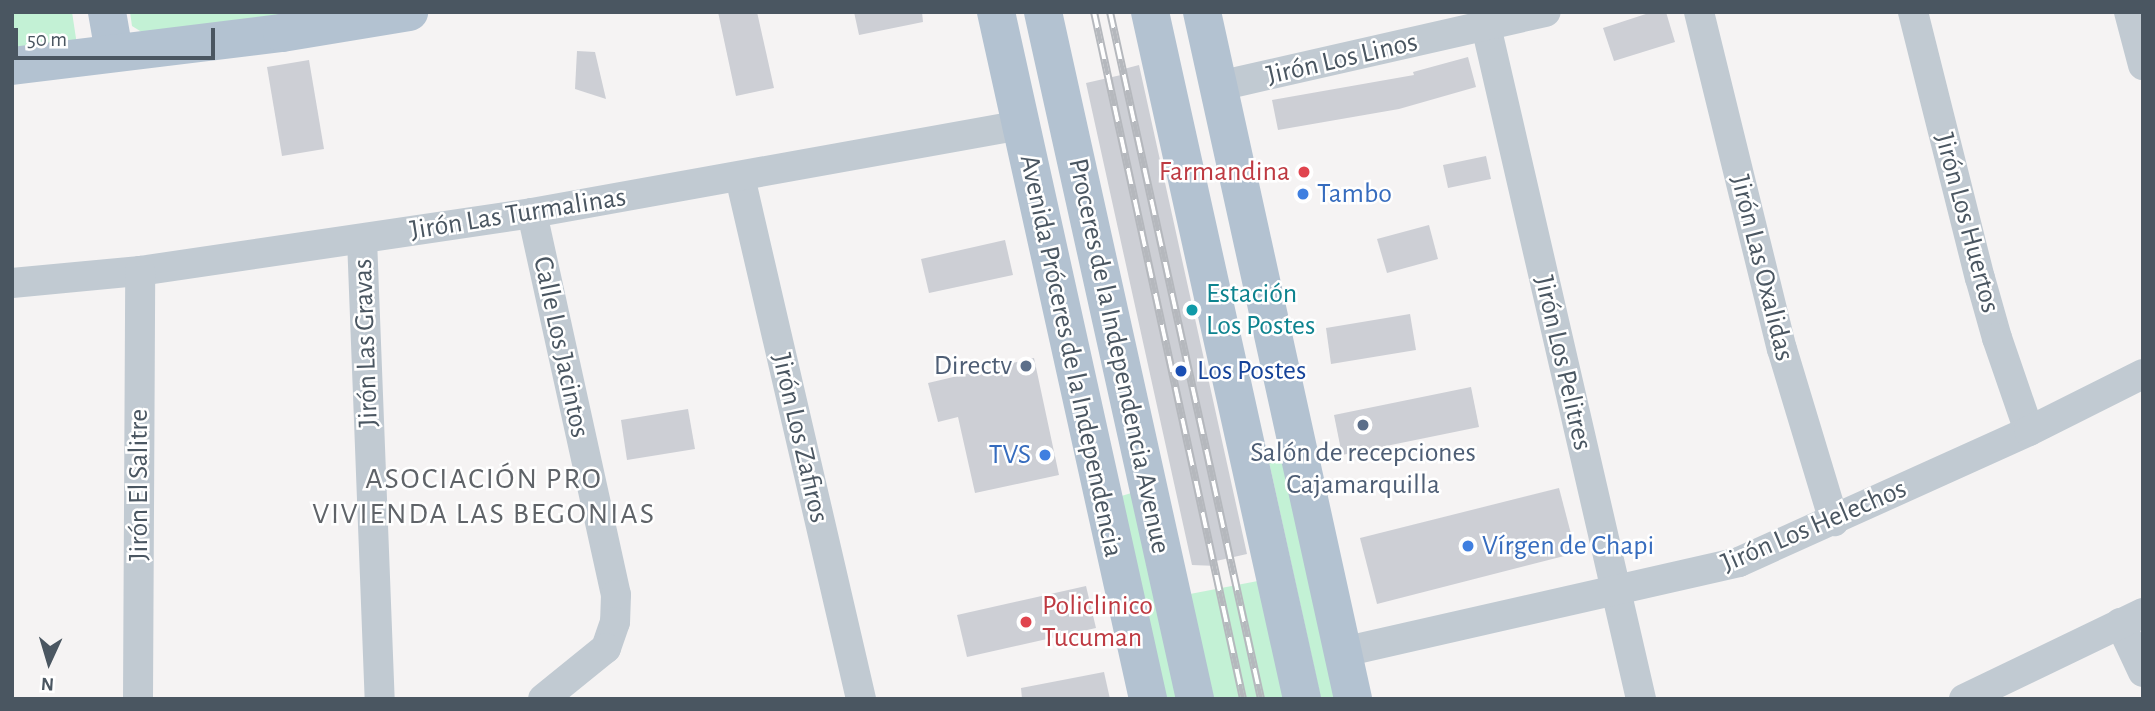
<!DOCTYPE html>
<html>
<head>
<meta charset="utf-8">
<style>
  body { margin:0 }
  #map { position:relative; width:2155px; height:711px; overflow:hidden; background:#f5f3f3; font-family:"Alegreya Sans",sans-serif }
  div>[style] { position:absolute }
  .green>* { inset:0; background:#c3f1d5 }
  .building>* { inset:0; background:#cdcfd5 }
  .minor>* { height:30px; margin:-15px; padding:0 15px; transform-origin:15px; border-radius:15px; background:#c1cad2 }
  .major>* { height:38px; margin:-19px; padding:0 19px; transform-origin:19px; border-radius:19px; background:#b3c2d1 }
  .rail>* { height:8px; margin-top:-4px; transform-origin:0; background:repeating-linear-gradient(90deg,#fff 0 16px,#b5b8bd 0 32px); box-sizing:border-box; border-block:2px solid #b5b8bd }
  .dots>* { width:19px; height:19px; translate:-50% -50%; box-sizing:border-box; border:4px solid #fff; border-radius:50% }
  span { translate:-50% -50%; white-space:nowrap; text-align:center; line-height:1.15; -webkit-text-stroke:5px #fff; paint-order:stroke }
  .street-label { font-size:28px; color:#4a5661 }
  .health-label { font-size:28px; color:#be3a42 }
  .right { translate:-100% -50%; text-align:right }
  .left { translate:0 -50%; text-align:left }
  .shop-label { font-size:28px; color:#366cbe }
  .culture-label { font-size:28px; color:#0d838f }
  .service-label { font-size:28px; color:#4e5e75 }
  .transit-label { font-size:28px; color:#164399 }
  .neighbourhood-label { font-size:30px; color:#5f6368; letter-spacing:2px }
  .frame { position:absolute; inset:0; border:14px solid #4a5661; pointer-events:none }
  .north { position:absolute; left:14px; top:627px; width:70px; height:70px; -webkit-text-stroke:5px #fff; paint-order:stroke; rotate:184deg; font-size:19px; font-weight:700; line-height:28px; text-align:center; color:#4a5661 }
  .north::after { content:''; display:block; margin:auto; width:24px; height:32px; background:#4a5661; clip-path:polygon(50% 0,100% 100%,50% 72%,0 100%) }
  .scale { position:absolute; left:14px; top:28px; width:201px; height:32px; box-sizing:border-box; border:4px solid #4a5661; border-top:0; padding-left:9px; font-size:21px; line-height:24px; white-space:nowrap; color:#4a5661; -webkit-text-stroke:5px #fff; paint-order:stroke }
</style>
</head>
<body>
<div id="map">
  <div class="green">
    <i style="clip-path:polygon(12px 12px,72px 12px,77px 45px,12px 55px)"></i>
    <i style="clip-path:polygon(130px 12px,329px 12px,145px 34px,132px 26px)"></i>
    <i style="clip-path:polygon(1293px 454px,1345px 699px,1321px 699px,1269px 462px)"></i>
    <i style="clip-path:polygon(1138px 491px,1184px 699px,1162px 699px,1118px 497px)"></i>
    <i style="clip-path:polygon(1263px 580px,1288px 699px,1213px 699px,1190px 594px)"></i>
  </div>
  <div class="building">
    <i style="clip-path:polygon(718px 12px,757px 12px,774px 88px,736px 96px)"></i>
    <i style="clip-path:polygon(854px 12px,922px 12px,923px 22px,859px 35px)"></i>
    <i style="clip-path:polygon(1652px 12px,1666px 12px,1675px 42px,1614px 61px,1603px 28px)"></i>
    <i style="clip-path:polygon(577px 51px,595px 52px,606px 99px,575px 89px)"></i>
    <i style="clip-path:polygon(1468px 57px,1476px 87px,1399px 109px,1278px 130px,1272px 100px,1414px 75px,1413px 72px)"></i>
    <i style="clip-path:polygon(309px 60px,324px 149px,282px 156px,267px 67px)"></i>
    <i style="clip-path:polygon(1139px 65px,1247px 554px,1216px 561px,1217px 566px,1192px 565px,1086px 83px,1121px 75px,1120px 70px)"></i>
    <i style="clip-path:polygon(1486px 156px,1491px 179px,1448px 188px,1443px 165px)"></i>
    <i style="clip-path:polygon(1429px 225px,1438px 259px,1387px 273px,1377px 239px)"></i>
    <i style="clip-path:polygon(1005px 240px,1013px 275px,929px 293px,921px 259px)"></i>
    <i style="clip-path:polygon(1410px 314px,1416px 350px,1331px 364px,1326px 328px)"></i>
    <i style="clip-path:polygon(1034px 358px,1059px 475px,975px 493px,958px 417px,938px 422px,928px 383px)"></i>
    <i style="clip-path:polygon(1471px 387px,1479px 427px,1342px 455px,1334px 415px)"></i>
    <i style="clip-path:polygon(688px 409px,695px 449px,627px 460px,621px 420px)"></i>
    <i style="clip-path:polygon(1559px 488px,1576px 553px,1377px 604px,1360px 538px)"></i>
    <i style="clip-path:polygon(1086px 586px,1096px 628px,967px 657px,957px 615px)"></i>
    <i style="clip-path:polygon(1104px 672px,1110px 699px,1022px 699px,1021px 688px)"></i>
  </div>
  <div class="minor">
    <i style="left:1699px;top:12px;width:347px;rotate:76.2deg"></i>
    <i style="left:1782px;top:349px;width:180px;rotate:73.2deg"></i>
    <i style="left:1913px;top:12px;width:274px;rotate:75.9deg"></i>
    <i style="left:1980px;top:278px;width:62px;rotate:74.2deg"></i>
    <i style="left:1997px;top:338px;width:98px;rotate:71deg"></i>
    <i style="left:2129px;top:12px;width:55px;rotate:75.2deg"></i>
    <i style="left:1486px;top:26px;width:691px;rotate:77.03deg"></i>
    <i style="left:1219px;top:86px;width:335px;rotate:-12.8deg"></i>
    <i style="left:740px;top:177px;width:536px;rotate:76.95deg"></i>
    <i style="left:532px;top:213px;width:391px;rotate:77.6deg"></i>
    <i style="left:616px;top:595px;width:27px;rotate:92deg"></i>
    <i style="left:615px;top:622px;width:28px;rotate:109deg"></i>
    <i style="left:606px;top:648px;width:81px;rotate:141deg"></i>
    <i style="left:362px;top:239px;width:460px;rotate:87.8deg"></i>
    <i style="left:12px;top:283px;width:129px;rotate:-5.4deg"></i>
    <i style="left:140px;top:271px;width:396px;rotate:-8.4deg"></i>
    <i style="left:532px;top:213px;width:496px;rotate:-10.2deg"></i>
    <i style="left:2120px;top:623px;width:54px;rotate:64.9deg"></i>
    <i style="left:1343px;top:652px;width:406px;rotate:-12.8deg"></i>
    <i style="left:1739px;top:562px;width:318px;rotate:-24.3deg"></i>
    <i style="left:2029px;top:431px;width:127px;rotate:-26.6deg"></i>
    <i style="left:138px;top:699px;width:428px;rotate:-89.7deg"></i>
    <i style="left:1964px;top:699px;width:199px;rotate:-25.7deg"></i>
  </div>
  <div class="major">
    <i style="left:107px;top:12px;width:41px;rotate:80.1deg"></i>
    <i style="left:996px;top:12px;width:704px;rotate:77.52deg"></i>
    <i style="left:1043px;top:12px;width:704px;rotate:77.52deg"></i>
    <i style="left:1150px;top:12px;width:704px;rotate:77.52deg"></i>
    <i style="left:1202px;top:12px;width:703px;rotate:77.6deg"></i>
    <i style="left:12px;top:66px;width:272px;rotate:-7deg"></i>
    <i style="left:282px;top:33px;width:129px;rotate:-9.4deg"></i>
  </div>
  <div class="rail">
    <i style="left:1094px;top:12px;width:703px;rotate:77.76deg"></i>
    <i style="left:1110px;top:12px;width:703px;rotate:77.6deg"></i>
  </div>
  <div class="dots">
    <i style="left:1304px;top:172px;background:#e0444e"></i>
    <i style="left:1303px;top:194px;background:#3f7fe0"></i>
    <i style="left:1192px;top:310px;background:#0f9aa8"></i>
    <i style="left:1026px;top:366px;background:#5c6f8a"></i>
    <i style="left:1181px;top:371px;background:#1a4fb4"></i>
    <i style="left:1363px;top:425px;background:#5c6f8a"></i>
    <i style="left:1045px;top:455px;background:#3f7fe0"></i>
    <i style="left:1468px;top:546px;background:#3f7fe0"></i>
    <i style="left:1026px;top:622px;background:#e0444e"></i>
  </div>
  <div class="street-label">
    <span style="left:1342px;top:59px;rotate:-13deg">Jirón Los Linos</span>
    <span style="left:518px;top:214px;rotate:-9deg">Jirón Las Turmalinas</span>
    <span style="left:1967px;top:223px;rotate:75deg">Jirón Los Huertos</span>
    <span style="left:1762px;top:268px;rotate:76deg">Jirón Las Oxalidas</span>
    <span style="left:366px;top:343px;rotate:-92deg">Jirón Las Gravas</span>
    <span style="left:561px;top:347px;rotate:78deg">Calle Los Jacintos</span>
    <span style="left:1071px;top:356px;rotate:78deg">Avenida Próceres de la Independencia</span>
    <span style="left:1119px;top:356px;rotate:78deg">Proceres de la Independencia Avenue</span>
    <span style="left:1563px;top:363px;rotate:77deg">Jirón Los Pelitres</span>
    <span style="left:800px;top:438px;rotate:77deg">Jirón Los Zafiros</span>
    <span style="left:139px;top:485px;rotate:-90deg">Jirón El Salitre</span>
    <span style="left:1814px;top:526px;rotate:-23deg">Jirón Los Helechos</span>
  </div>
  <div class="health-label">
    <span class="right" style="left:1290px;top:172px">Farmandina</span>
    <span class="left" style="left:1042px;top:622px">Policlinico<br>Tucuman</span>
  </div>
  <div class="shop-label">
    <span class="left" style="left:1317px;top:194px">Tambo</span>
    <span class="right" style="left:1031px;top:455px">TVS</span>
    <span class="left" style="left:1482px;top:546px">Vírgen de Chapi</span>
  </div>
  <div class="culture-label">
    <span class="left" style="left:1206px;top:310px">Estación<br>Los Postes</span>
  </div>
  <div class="service-label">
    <span class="right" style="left:1012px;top:366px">Directv</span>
    <span style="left:1363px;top:469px">Salón de recepciones<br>Cajamarquilla</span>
  </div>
  <div class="transit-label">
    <span class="left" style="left:1197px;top:371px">Los Postes</span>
  </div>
  <div class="neighbourhood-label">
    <span style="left:484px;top:496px">ASOCIACIÓN PRO<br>VIVIENDA LAS BEGONIAS</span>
  </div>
  <div class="frame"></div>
  <div class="north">N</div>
  <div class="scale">50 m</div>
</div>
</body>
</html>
